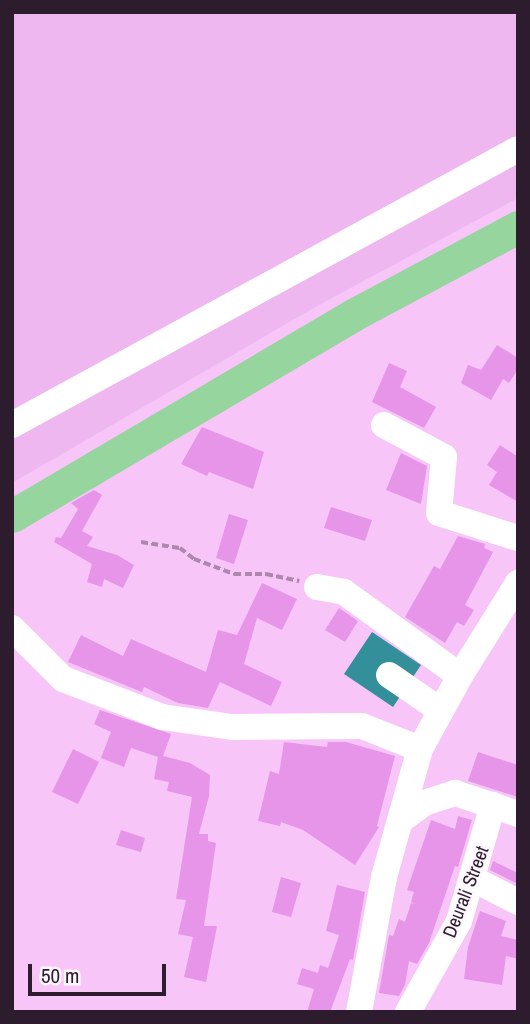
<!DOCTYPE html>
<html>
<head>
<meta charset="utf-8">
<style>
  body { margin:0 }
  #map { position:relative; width:530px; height:1024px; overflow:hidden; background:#f7c5f8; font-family:"Archivo Narrow",sans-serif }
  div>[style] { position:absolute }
  .built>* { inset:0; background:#eeb7ef }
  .water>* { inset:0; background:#33909b }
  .building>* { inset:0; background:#e695e9 }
  .path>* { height:3.5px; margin-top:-1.75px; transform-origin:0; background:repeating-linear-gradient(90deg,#ad87ae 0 7px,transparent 0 10.5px) }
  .minor>* { height:26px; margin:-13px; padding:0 13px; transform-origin:13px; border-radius:13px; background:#fff }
  .major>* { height:33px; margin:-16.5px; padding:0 16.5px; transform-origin:16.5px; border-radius:16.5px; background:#97d59e }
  span { translate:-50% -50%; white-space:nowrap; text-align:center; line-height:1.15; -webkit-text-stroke:6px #fdf8fd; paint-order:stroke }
  .street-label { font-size:19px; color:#2d1b2e }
  .frame { position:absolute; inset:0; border:14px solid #2d1b2e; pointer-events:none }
  .scale { position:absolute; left:28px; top:964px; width:138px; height:32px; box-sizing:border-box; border:4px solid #2d1b2e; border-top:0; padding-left:9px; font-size:21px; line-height:24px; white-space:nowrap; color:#2d1b2e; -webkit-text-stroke:5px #fdf8fd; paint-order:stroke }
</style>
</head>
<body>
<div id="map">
  <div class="built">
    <i style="clip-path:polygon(12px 12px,518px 12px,518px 198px,317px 306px,12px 483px)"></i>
  </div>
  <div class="water">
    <i style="clip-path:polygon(372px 632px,421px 665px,393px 707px,344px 674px)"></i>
  </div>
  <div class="building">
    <i style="clip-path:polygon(497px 345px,518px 358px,518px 369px,509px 383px,503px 379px,491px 400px,461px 383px,468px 365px,481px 370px)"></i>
    <i style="clip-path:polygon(389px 363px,407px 371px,400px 387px,436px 407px,424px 428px,372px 402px)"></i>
    <i style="clip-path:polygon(202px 427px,264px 452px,253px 489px,209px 472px,207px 476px,181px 464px)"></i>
    <i style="clip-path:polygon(500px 445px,518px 457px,518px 502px,489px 485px,497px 472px,487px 465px)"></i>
    <i style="clip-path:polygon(401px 453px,427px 466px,421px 504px,386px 490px)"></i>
    <i style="clip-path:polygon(94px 490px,102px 495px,82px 531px,93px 537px,87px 546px,117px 555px,134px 565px,123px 588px,104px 579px,102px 587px,87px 582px,92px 564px,54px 542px,56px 537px,61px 538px,78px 509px,71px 503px)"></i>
    <i style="clip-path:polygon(331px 507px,372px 520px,365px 541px,324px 528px)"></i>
    <i style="clip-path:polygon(229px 514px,248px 520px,234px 564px,216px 558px)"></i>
    <i style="clip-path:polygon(458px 536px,485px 544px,484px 548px,493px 552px,465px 605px,474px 610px,464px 626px,457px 622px,445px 643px,405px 617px,434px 566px,440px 569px)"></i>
    <i style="clip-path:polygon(262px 583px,297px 599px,282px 630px,257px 618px,244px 664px,282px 682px,271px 706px,220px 682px,208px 708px,178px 703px,144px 687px,142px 692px,68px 662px,81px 635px,123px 656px,131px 639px,206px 672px,218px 630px,237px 635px)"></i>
    <i style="clip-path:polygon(339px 608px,358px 621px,345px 642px,325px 630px)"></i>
    <i style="clip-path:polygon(100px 710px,171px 734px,163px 756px,190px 763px,210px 775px,209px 796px,199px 834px,208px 834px,208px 841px,216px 843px,204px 926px,217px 926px,206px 982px,184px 977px,193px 937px,178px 934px,186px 900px,176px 899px,192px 797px,167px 791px,169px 782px,154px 779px,158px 757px,131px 748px,124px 767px,101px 758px,111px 732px,94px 724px)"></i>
    <i style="clip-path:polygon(284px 742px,327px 747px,328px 742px,346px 742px,395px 756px,377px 826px,379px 827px,355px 865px,303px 830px,281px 822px,280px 826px,258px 821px,270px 771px,279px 774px)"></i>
    <i style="clip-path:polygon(73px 749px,99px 762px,78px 804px,52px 792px)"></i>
    <i style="clip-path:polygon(478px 752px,518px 765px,518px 797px,468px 781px)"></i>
    <i style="clip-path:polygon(458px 816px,472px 820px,458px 867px,455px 866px,429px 943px,417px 964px,409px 961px,405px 985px,399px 996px,379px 993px,389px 935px,393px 936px,399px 919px,405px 922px,411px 903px,415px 904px,411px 902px,414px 892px,407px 890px,431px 820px,455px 829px)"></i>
    <i style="clip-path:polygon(121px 830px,145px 838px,141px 852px,116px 845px)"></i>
    <i style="clip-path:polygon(493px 861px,518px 873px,518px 884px,490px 870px)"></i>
    <i style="clip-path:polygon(281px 877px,301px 883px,291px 917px,272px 912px)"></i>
    <i style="clip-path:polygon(337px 885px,365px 892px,353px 960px,350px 959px,330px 1012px,307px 1012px,314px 989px,297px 984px,302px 968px,318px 973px,320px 965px,328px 968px,339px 935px,326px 931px)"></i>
    <i style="clip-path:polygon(480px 911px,506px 921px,501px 936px,518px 940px,518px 959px,506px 956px,502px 985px,464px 979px,468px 947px)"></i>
  </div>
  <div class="path">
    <i style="left:141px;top:542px;width:39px;rotate:9deg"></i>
    <i style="left:180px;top:548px;width:18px;rotate:38deg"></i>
    <i style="left:194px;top:559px;width:43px;rotate:20.6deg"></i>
    <i style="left:234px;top:574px;width:32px"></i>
    <i style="left:266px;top:574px;width:34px;rotate:12deg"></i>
  </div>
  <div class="minor">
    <i style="left:12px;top:425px;width:576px;rotate:-28.61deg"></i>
    <i style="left:384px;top:425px;width:68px;rotate:28.1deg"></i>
    <i style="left:444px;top:457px;width:56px;rotate:95.1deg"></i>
    <i style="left:439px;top:513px;width:83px;rotate:17.6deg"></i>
    <i style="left:317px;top:587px;width:27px;rotate:10deg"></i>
    <i style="left:344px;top:592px;width:143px;rotate:35.9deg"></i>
    <i style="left:12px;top:628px;width:72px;rotate:45deg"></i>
    <i style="left:63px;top:679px;width:106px;rotate:21deg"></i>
    <i style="left:162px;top:717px;width:71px;rotate:8.1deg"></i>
    <i style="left:232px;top:727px;width:130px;rotate:-0.4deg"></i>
    <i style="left:362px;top:726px;width:62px;rotate:21.6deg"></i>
    <i style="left:389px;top:675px;width:62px;rotate:34.5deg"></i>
    <i style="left:401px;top:820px;width:29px;rotate:-36deg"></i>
    <i style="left:424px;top:803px;width:33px;rotate:-18deg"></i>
    <i style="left:455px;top:793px;width:66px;rotate:18.4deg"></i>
    <i style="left:473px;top:879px;width:51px;rotate:27.1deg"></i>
    <i style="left:359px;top:1012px;width:137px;rotate:-79.5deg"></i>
    <i style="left:384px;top:877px;width:133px;rotate:-74.3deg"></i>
    <i style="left:420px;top:749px;width:83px;rotate:-61.3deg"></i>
    <i style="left:460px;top:676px;width:110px;rotate:-58.1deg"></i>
    <i style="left:408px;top:1012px;width:104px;rotate:-60.7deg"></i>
    <i style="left:459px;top:921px;width:121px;rotate:-73.7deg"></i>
  </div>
  <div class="major">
    <i style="left:12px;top:516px;width:396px;rotate:-30.5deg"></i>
    <i style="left:353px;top:315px;width:187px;rotate:-28.1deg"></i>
  </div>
  <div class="street-label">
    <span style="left:466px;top:892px;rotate:-69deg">Deurali Street</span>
  </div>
  <div class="frame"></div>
  <div class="scale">50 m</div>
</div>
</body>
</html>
